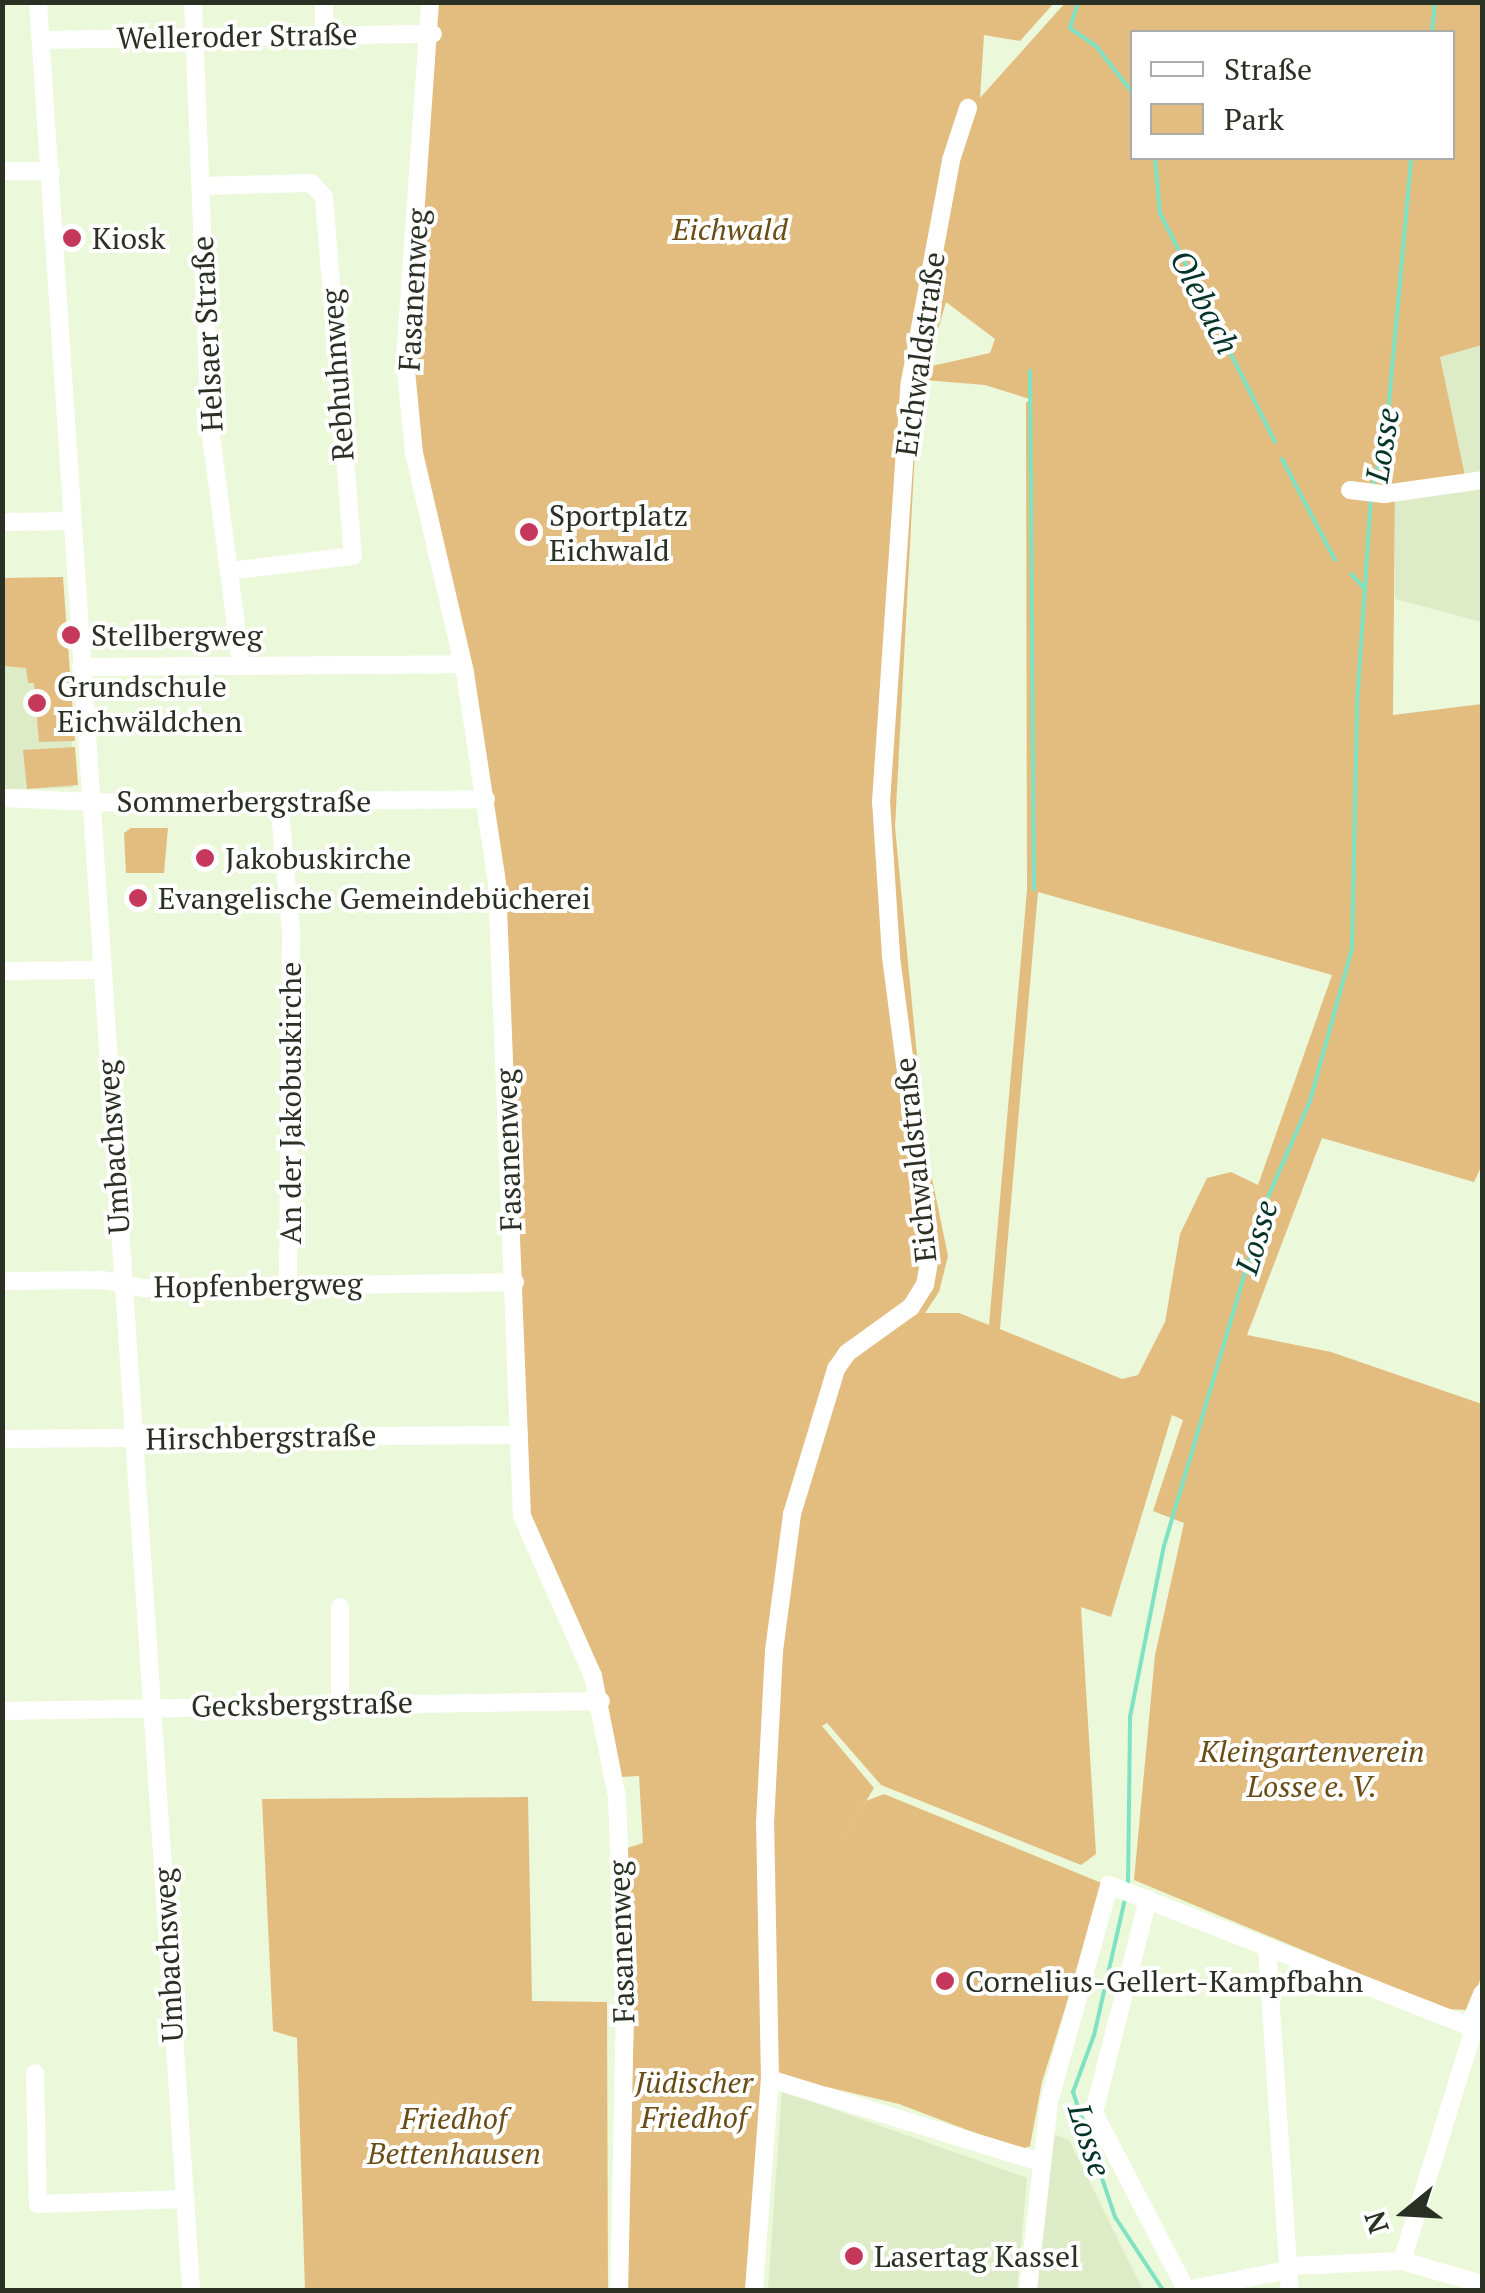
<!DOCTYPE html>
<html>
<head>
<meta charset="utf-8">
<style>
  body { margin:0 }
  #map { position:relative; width:1485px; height:2293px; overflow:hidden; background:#ebf8d9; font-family:"PT Serif",serif }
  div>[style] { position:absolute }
  .built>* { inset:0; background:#ddecc6 }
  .green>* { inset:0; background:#e3bd80 }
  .stream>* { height:4px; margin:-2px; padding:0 2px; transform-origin:2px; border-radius:2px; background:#7fe2c3 }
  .minor>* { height:18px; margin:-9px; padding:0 9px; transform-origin:9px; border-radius:9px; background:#fff }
  .dots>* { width:28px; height:28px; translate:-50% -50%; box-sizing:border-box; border:5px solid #fff; border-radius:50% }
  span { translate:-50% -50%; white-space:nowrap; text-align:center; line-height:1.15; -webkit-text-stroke:8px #fff; paint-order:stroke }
  .street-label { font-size:30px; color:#2b3024 }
  .park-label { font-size:30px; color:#6a4c15; font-style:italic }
  .poi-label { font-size:30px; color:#2b3024 }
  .left { translate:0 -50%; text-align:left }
  .water-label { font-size:32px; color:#043428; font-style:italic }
  .frame { position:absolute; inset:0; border:5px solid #2b3024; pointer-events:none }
  .legend { position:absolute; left:1130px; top:30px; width:325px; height:130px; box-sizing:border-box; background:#fff; border:2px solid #aaaca7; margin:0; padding:12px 18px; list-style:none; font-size:30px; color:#2b3024 }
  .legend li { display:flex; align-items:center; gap:20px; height:50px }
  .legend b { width:50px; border:2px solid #aaaca7 }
  .north { position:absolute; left:1355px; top:2163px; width:100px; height:100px; -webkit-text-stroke:8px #fff; paint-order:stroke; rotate:252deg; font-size:28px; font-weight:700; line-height:40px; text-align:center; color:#2b3024 }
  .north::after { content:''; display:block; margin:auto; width:35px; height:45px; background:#2b3024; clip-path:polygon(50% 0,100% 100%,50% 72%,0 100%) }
</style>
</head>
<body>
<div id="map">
  <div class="built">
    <i style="clip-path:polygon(1482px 345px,1482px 622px,1395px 599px,1395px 487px,1440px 357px)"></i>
    <i style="clip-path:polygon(2px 643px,69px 660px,73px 788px,3px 789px)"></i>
    <i style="clip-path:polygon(782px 2091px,1027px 2178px,1017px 2290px,768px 2290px)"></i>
    <i style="clip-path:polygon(1053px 2134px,1069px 2140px,1143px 2290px,1036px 2290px)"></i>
  </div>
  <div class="green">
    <i style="clip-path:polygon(evenodd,425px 3px,1054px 3px,1020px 41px,984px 35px,980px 98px,1065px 3px,1482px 3px,1482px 345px,1440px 357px,1465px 476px,1395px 487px,1393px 715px,1482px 704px,1482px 1165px,1474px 1182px,1322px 1138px,1247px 1335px,1331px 1352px,1482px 1404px,1482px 1975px,1468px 2010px,1444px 2009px,1134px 1880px,1155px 1655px,1184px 1523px,1153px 1511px,1183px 1420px,1172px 1415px,1111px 1617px,1081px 1607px,1096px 1854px,1081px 1865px,881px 1785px,827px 1723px,822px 1726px,874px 1788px,833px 1856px,866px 1801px,884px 1794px,1104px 1884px,1042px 2082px,1030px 2146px,1020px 2150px,899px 2104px,776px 2075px,764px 2061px,749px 2290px,627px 2290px,634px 2008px,624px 1849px,643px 1843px,639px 1776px,621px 1777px,592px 1688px,518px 1517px,494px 883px,402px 360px,425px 3px,1132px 32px,1452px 32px,1452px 158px,1132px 158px,1132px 32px,425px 3px,946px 302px,995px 339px,990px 353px,927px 367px,946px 302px,425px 3px,925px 380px,985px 385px,1033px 400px,1026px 402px,1027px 890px,989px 1325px,959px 1313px,925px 1313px,939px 1292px,948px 1256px,926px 1149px,895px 827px,917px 413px,925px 380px,425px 3px,1038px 892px,1332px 975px,1258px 1185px,1231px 1172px,1207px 1178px,1180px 1234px,1165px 1322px,1138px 1375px,1122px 1379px,1000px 1329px,1038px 892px)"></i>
    <i style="clip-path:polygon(63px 577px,75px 741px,39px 742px,34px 683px,28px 683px,26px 668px,3px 666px,3px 578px)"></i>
    <i style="clip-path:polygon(75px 747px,78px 785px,27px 789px,23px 750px)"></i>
    <i style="clip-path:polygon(131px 828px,168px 828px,164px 873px,126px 873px,124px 833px)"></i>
    <i style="clip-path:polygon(528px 1797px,532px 2001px,607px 2002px,608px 2290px,305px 2290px,297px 2038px,273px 2031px,262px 1799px)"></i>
  </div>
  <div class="stream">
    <i style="left:1078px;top:2px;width:27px;rotate:107deg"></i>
    <i style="left:1070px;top:28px;width:32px;rotate:35deg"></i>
    <i style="left:1096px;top:46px;width:58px;rotate:52deg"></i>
    <i style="left:1432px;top:32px;width:30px;rotate:-84deg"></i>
    <i style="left:1155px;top:158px;width:55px;rotate:84.8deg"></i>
    <i style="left:1160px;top:213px;width:256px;rotate:63.3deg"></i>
    <i style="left:1030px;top:371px;width:518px;rotate:89.56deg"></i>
    <i style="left:1282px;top:459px;width:114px;rotate:62.3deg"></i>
    <i style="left:1373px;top:485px;width:52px;rotate:-75.4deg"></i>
    <i style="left:1386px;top:435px;width:278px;rotate:-84.8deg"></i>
    <i style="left:1351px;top:574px;width:21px;rotate:47deg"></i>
    <i style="left:1128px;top:1885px;width:168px;rotate:-89.3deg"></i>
    <i style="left:1130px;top:1717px;width:174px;rotate:-78.8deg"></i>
    <i style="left:1164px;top:1546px;width:362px;rotate:-73.5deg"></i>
    <i style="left:1267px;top:1199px;width:107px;rotate:-66.3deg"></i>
    <i style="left:1310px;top:1101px;width:158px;rotate:-74.6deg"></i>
    <i style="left:1352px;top:949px;width:246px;rotate:-88.8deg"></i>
    <i style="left:1357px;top:703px;width:204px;rotate:-86.1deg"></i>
    <i style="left:1125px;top:1899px;width:139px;rotate:102.8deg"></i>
    <i style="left:1094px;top:2035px;width:61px;rotate:110.2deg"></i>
    <i style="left:1073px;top:2092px;width:132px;rotate:71.4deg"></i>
    <i style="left:1115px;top:2217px;width:87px;rotate:56.7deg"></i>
  </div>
  <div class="minor">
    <i style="left:38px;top:2px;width:2293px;rotate:86.17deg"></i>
    <i style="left:193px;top:2px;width:426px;rotate:87.7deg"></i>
    <i style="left:210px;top:428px;width:238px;rotate:82.5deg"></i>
    <i style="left:430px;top:2px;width:359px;rotate:94deg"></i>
    <i style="left:405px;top:360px;width:93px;rotate:84.5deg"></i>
    <i style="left:414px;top:453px;width:226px;rotate:76.9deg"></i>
    <i style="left:465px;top:673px;width:212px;rotate:81.3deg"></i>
    <i style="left:497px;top:883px;width:633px;rotate:87.74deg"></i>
    <i style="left:522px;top:1516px;width:175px;rotate:66.1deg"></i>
    <i style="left:593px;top:1676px;width:123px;rotate:78.8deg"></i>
    <i style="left:617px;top:1797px;width:211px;rotate:87.8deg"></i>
    <i style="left:625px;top:2008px;width:282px;rotate:91.2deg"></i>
    <i style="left:324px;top:34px;width:32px;rotate:-90deg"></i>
    <i style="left:41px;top:40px;width:392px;rotate:-0.9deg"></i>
    <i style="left:2px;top:171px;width:49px"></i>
    <i style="left:201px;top:186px;width:110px;rotate:-1.6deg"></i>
    <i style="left:311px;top:183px;width:19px;rotate:47deg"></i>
    <i style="left:324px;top:197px;width:360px;rotate:85.4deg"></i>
    <i style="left:353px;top:556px;width:125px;rotate:173.1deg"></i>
    <i style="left:1350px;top:490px;width:34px;rotate:7deg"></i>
    <i style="left:1384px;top:494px;width:99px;rotate:-8.1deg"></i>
    <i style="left:2px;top:522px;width:69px;rotate:-0.8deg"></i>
    <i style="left:81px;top:667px;width:382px;rotate:-0.4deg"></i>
    <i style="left:2px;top:798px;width:116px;rotate:2.5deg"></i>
    <i style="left:118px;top:803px;width:368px;rotate:-0.6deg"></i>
    <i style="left:279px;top:802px;width:131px;rotate:84.7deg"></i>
    <i style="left:291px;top:932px;width:351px;rotate:90.5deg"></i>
    <i style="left:2px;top:971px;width:99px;rotate:-0.6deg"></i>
    <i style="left:2px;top:1281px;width:101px;rotate:-0.6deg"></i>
    <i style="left:103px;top:1280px;width:41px;rotate:11.3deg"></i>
    <i style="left:143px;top:1288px;width:372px;rotate:-0.9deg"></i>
    <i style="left:2px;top:1439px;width:517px;rotate:-0.44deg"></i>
    <i style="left:340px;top:1703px;width:96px;rotate:-90deg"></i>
    <i style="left:2px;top:1711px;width:599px;rotate:-0.96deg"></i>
    <i style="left:1148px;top:1899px;width:221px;rotate:104.2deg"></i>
    <i style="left:1094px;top:2113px;width:199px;rotate:62.5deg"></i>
    <i style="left:1186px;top:2290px;width:104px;rotate:-11.1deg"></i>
    <i style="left:1267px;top:1948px;width:343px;rotate:86.2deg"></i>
    <i style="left:1469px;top:2026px;width:35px;rotate:-68deg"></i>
    <i style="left:35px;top:2073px;width:131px;rotate:88.7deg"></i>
    <i style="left:38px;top:2204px;width:148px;rotate:-1.9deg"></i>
    <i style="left:770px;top:2079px;width:282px;rotate:17.1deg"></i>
    <i style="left:1402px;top:2261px;width:244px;rotate:-72.8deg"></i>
    <i style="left:1288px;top:2266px;width:114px;rotate:-2.5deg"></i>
    <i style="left:1402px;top:2261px;width:83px;rotate:16deg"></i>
    <i style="left:754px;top:2290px;width:212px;rotate:-85.7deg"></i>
    <i style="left:770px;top:2079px;width:256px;rotate:-91.1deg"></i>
    <i style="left:765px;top:1823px;width:172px;rotate:-87deg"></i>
    <i style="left:774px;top:1651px;width:138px;rotate:-82.5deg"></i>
    <i style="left:792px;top:1514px;width:152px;rotate:-73.1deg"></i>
    <i style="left:836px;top:1369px;width:19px;rotate:-55deg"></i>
    <i style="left:847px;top:1353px;width:79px;rotate:-35.7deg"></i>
    <i style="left:911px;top:1307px;width:26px;rotate:-58deg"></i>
    <i style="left:925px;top:1285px;width:28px;rotate:-80deg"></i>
    <i style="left:930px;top:1257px;width:305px;rotate:-97.4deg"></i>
    <i style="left:891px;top:955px;width:153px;rotate:-93.7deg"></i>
    <i style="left:881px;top:802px;width:421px;rotate:-86.1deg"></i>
    <i style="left:910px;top:382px;width:226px;rotate:-79.5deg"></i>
    <i style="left:951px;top:160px;width:55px;rotate:-71.9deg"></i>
    <i style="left:1028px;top:2290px;width:189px;rotate:-83.6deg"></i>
    <i style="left:1049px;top:2102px;width:225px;rotate:-74.5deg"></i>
    <i style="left:1109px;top:1885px;width:401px;rotate:21.4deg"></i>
  </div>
  <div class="dots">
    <i style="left:72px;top:238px;background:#c6375c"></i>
    <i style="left:529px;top:532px;background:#c6375c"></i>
    <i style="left:71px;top:635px;background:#c6375c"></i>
    <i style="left:37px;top:703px;background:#c6375c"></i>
    <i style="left:205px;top:858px;background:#c6375c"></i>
    <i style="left:138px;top:898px;background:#c6375c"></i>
    <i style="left:945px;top:1981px;background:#c6375c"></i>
    <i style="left:854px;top:2256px;background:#c6375c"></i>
  </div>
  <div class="street-label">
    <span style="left:237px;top:36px;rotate:-1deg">Welleroder Straße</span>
    <span style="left:413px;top:290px;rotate:-87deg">Fasanenweg</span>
    <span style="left:207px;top:334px;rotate:-93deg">Helsaer Straße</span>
    <span style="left:920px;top:354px;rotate:-82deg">Eichwaldstraße</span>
    <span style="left:337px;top:375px;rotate:-94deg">Rebhuhnweg</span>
    <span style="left:244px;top:801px">Sommerbergstraße</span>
    <span style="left:290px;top:1103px;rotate:-90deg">An der Jakobuskirche</span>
    <span style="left:113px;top:1147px;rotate:-94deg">Umbachsweg</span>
    <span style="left:508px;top:1150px;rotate:-92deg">Fasanenweg</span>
    <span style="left:915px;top:1160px;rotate:-96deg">Eichwaldstraße</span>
    <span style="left:258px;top:1285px;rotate:-1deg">Hopfenbergweg</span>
    <span style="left:261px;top:1437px;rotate:-1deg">Hirschbergstraße</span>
    <span style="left:302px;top:1704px;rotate:-1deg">Gecksbergstraße</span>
    <span style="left:621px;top:1942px;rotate:-92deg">Fasanenweg</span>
    <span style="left:168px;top:1955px;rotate:-93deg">Umbachsweg</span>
  </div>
  <div class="park-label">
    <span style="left:730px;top:229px">Eichwald</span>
    <span style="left:1312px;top:1768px">Kleingartenverein<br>Losse e. V.</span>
    <span style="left:694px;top:2099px">Jüdischer<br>Friedhof</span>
    <span style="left:454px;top:2135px">Friedhof<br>Bettenhausen</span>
  </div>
  <div class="poi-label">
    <span class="left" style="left:92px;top:238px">Kiosk</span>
    <span class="left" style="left:549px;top:532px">Sportplatz<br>Eichwald</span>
    <span class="left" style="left:91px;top:635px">Stellbergweg</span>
    <span class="left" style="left:57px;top:703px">Grundschule<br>Eichwäldchen</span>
    <span class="left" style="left:225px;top:858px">Jakobuskirche</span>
    <span class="left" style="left:158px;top:898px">Evangelische Gemeindebücherei</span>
    <span class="left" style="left:965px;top:1981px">Cornelius-Gellert-Kampfbahn</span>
    <span class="left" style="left:874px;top:2256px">Lasertag Kassel</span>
  </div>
  <div class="water-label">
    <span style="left:1205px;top:302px;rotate:63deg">Olebach</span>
    <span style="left:1382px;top:445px;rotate:-81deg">Losse</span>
    <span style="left:1256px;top:1237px;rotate:-73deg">Losse</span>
    <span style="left:1090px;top:2140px;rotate:72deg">Losse</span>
  </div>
  <div class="frame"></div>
  <ul class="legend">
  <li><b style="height:12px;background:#fff"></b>Straße</li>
  <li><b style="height:28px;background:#e3bd80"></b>Park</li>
  </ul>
  <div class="north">N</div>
</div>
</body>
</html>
